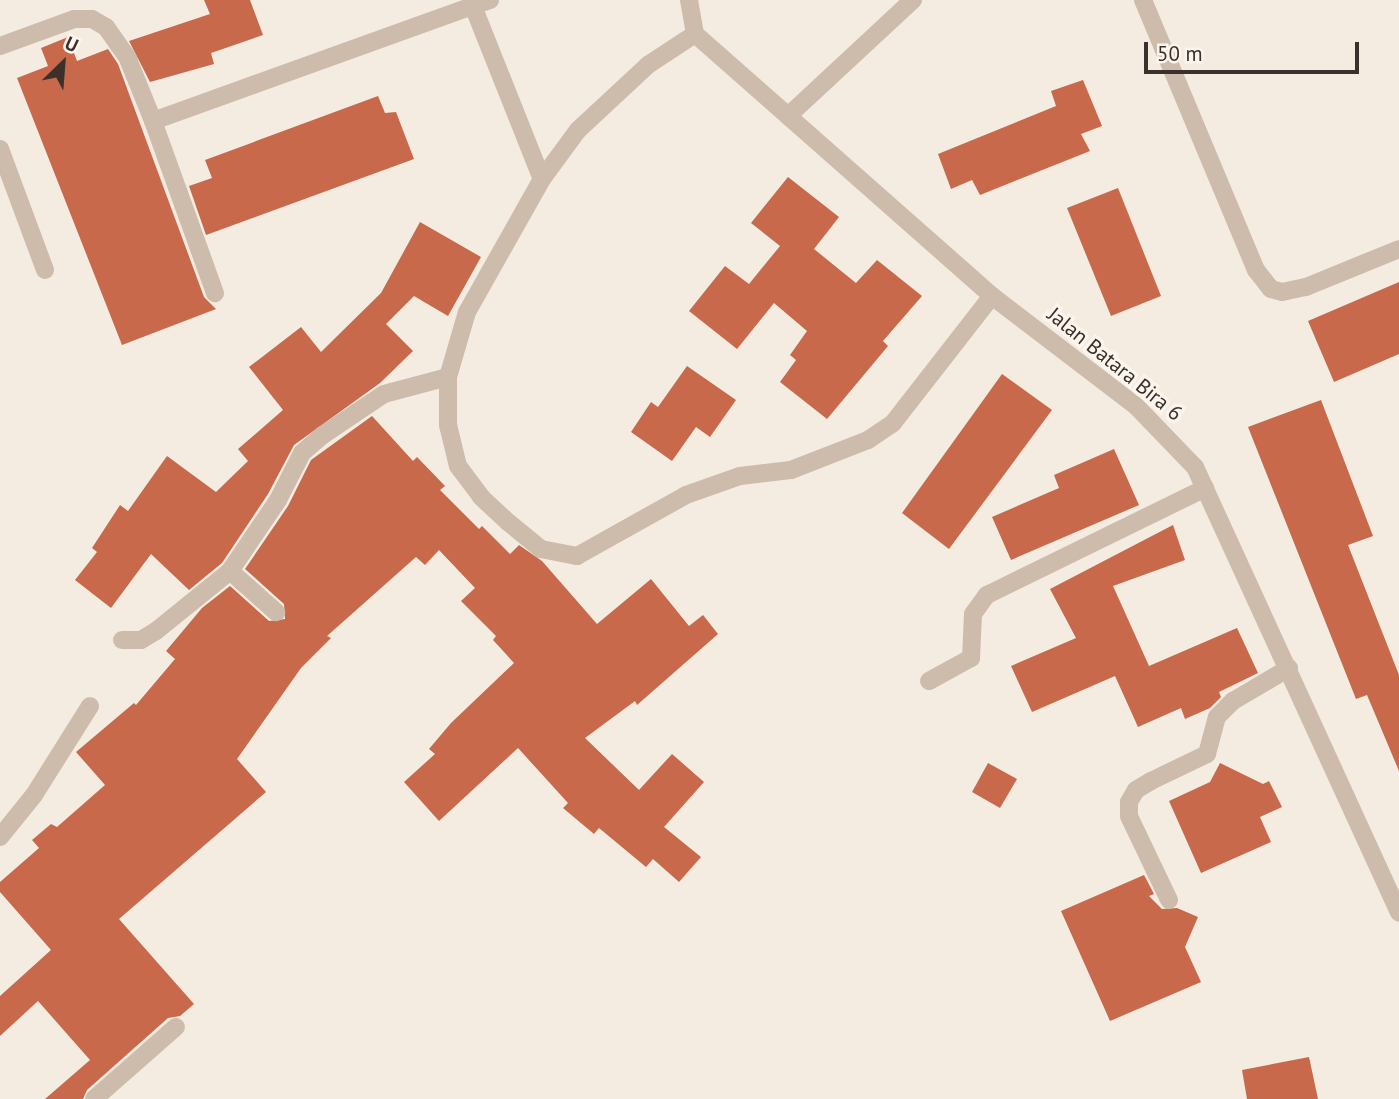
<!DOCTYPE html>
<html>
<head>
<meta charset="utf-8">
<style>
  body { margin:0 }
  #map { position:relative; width:1399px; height:1099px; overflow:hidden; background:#f4ebe1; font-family:"PT Sans",sans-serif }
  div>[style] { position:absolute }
  .building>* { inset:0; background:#c8694b }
  .minor>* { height:18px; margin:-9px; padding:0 9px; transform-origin:9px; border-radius:9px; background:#cdbbac }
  span { translate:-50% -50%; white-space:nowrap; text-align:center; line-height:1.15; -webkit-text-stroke:7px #fbf5ee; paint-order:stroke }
  .street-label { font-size:21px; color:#3b302b }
  .north { position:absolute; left:28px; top:28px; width:70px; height:70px; -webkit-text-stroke:5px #fbf5ee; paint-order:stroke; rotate:25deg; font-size:19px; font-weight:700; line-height:28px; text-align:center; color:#3b302b }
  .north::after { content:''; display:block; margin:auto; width:24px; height:32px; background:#3b302b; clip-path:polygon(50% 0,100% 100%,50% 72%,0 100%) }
  .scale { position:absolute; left:1144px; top:42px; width:215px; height:32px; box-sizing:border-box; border:4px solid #3b302b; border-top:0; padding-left:9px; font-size:21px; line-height:24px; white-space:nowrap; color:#3b302b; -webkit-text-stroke:5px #fbf5ee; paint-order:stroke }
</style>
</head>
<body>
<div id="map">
  <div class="building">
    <i style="clip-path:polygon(204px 0,250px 0,263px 35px,211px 53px,214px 64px,150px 82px,129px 41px,210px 14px)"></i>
    <i style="clip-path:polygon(68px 37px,77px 61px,108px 49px,118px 64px,204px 297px,216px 309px,122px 345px,17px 78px,48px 66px,41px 48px)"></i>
    <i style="clip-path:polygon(1083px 80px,1102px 126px,1081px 134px,1090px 151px,980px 195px,972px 180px,951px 189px,938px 154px,1056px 106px,1051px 91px)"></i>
    <i style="clip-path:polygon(378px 96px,385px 113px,396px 112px,414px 159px,206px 235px,189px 186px,212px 178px,205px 160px)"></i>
    <i style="clip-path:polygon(788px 177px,839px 217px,814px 249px,856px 283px,877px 260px,922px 296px,883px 341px,888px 346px,827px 419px,780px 382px,796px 360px,790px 355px,807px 331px,774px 303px,737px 349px,689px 311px,725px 266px,749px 284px,780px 246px,751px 223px)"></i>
    <i style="clip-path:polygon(1118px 188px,1161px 296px,1111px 316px,1067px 208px)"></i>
    <i style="clip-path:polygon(420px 222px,481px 257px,448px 316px,414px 296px,386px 324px,413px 351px,380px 383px,294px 445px,268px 494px,222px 563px,189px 590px,151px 554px,111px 608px,75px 580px,97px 552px,92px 548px,120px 505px,128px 511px,167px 456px,216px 492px,248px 461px,238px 449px,283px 410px,249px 367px,301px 327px,321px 352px,381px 293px)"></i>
    <i style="clip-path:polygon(1399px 282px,1399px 354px,1334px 382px,1308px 321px)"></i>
    <i style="clip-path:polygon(687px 366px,736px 400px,710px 437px,696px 427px,672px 461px,631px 432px,651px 402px,658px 407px)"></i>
    <i style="clip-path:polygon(1002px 374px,1052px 410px,949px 549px,902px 513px)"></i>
    <i style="clip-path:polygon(1321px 400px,1373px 536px,1348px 545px,1399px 675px,1399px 771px,1367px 695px,1356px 699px,1248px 427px)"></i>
    <i style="clip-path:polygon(372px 416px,413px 461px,417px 457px,445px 486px,440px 490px,479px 529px,482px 526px,510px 554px,519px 545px,542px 561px,597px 624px,651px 579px,689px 626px,703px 615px,718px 634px,637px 705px,635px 701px,585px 738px,639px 790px,672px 754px,704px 782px,664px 827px,701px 857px,679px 882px,653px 859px,646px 867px,599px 828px,594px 834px,563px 808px,568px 803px,518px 748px,439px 821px,404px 782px,435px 754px,429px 749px,451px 723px,514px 663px,493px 640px,496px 636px,461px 601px,475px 588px,439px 550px,425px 565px,416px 557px,327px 636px,331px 638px,301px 668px,237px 759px,266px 792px,119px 919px,194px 1004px,180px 1016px,168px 1018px,87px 1090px,83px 1099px,45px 1099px,90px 1060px,38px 1001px,0 1036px,0 996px,51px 950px,0 892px,0 882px,39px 848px,32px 840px,51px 824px,57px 827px,105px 785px,76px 752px,134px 703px,136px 705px,175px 659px,166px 651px,202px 608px,230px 586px,269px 621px,285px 619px,284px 604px,245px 569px,288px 506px,311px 460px)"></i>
    <i style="clip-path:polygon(1114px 449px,1139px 505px,1011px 560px,992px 517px,1059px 488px,1054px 475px)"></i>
    <i style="clip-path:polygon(1173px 525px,1185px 560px,1113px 586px,1149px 666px,1237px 628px,1258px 673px,1219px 692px,1221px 697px,1210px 708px,1185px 719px,1181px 708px,1138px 727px,1115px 676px,1032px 712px,1011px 666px,1076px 638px,1050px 589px)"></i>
    <i style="clip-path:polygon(988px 763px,1017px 779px,1000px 808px,972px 792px)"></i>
    <i style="clip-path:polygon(1220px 763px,1263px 784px,1269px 781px,1282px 807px,1260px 817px,1271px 842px,1201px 873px,1169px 801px,1210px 782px)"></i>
    <i style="clip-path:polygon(1144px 875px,1154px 894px,1149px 896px,1162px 909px,1177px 908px,1198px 917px,1185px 947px,1201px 982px,1110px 1021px,1061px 911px)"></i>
    <i style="clip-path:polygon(1309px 1057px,1318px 1099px,1247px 1099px,1242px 1070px)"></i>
  </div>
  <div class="minor">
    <i style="left:490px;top:0;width:18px;rotate:161deg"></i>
    <i style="left:473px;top:6px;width:186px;rotate:68.3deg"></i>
    <i style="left:689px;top:0;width:35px;rotate:80deg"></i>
    <i style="left:1143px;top:0;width:293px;rotate:67.3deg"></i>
    <i style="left:1256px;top:270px;width:24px;rotate:52deg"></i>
    <i style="left:1271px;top:289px;width:11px;rotate:15deg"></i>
    <i style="left:1282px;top:292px;width:25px;rotate:-12deg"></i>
    <i style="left:1306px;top:287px;width:100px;rotate:-22.2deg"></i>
    <i style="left:695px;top:34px;width:56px;rotate:146.6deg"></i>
    <i style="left:648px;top:65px;width:96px;rotate:137.1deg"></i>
    <i style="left:578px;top:130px;width:61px;rotate:126.3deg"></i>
    <i style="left:542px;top:179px;width:153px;rotate:119.4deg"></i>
    <i style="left:467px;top:312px;width:68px;rotate:106.3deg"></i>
    <i style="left:448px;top:377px;width:48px;rotate:90deg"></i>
    <i style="left:448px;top:425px;width:42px;rotate:76.3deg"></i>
    <i style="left:458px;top:466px;width:39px;rotate:53deg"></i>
    <i style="left:481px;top:497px;width:37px;rotate:43deg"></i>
    <i style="left:508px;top:522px;width:43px;rotate:39.3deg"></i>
    <i style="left:541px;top:549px;width:37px;rotate:11deg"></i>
    <i style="left:577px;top:556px;width:125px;rotate:-29.2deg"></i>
    <i style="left:686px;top:495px;width:57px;rotate:-19.4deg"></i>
    <i style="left:740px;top:476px;width:51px;rotate:-6.7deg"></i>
    <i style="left:791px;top:470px;width:83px;rotate:-21.3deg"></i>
    <i style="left:868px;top:440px;width:30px;rotate:-34deg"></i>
    <i style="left:893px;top:423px;width:161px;rotate:-52.1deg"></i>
    <i style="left:695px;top:34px;width:396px;rotate:41.4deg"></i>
    <i style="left:992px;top:296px;width:181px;rotate:37.4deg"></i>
    <i style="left:1136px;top:406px;width:85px;rotate:46deg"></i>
    <i style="left:1195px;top:467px;width:490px;rotate:65.4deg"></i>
    <i style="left:0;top:46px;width:79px;rotate:-20deg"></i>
    <i style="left:74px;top:19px;width:18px"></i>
    <i style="left:92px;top:19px;width:16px;rotate:30deg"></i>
    <i style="left:106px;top:27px;width:39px;rotate:55deg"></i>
    <i style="left:128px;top:59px;width:67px;rotate:68deg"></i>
    <i style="left:153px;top:121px;width:183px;rotate:70.2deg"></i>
    <i style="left:788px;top:116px;width:171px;rotate:-42.9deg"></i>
    <i style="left:153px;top:121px;width:340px;rotate:-19.8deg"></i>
    <i style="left:0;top:149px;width:129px;rotate:69.6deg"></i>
    <i style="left:230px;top:571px;width:62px;rotate:41.7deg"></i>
    <i style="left:122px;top:640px;width:19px"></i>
    <i style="left:141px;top:640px;width:17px;rotate:-31deg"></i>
    <i style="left:156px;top:631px;width:95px;rotate:-39deg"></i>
    <i style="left:230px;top:571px;width:86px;rotate:-55.9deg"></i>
    <i style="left:278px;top:500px;width:53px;rotate:-62.9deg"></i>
    <i style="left:302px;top:453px;width:28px;rotate:-41deg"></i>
    <i style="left:323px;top:435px;width:73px;rotate:-33.9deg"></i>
    <i style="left:384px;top:394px;width:66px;rotate:-14.9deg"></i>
    <i style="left:929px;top:681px;width:48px;rotate:-28.7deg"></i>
    <i style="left:971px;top:658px;width:44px;rotate:-87.4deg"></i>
    <i style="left:973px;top:614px;width:24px;rotate:-54deg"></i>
    <i style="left:987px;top:595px;width:243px;rotate:-26.1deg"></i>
    <i style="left:0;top:837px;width:54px;rotate:-51deg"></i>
    <i style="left:34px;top:795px;width:105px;rotate:-57.8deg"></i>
    <i style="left:1169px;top:900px;width:93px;rotate:-115.5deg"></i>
    <i style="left:1129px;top:816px;width:14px;rotate:-90deg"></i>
    <i style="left:1129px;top:802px;width:14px;rotate:-60deg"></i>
    <i style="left:1136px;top:790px;width:17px;rotate:-31deg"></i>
    <i style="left:1151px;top:781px;width:62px;rotate:-25.7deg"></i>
    <i style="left:1207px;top:754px;width:38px;rotate:-75deg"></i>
    <i style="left:1217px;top:717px;width:23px;rotate:-45deg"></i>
    <i style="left:1233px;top:701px;width:65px;rotate:-30.5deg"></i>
    <i style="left:94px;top:1099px;width:109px;rotate:-41.3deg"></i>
  </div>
  <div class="street-label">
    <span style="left:1115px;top:364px;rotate:39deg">Jalan Batara Bira 6</span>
  </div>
  <div class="north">U</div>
  <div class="scale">50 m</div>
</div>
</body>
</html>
